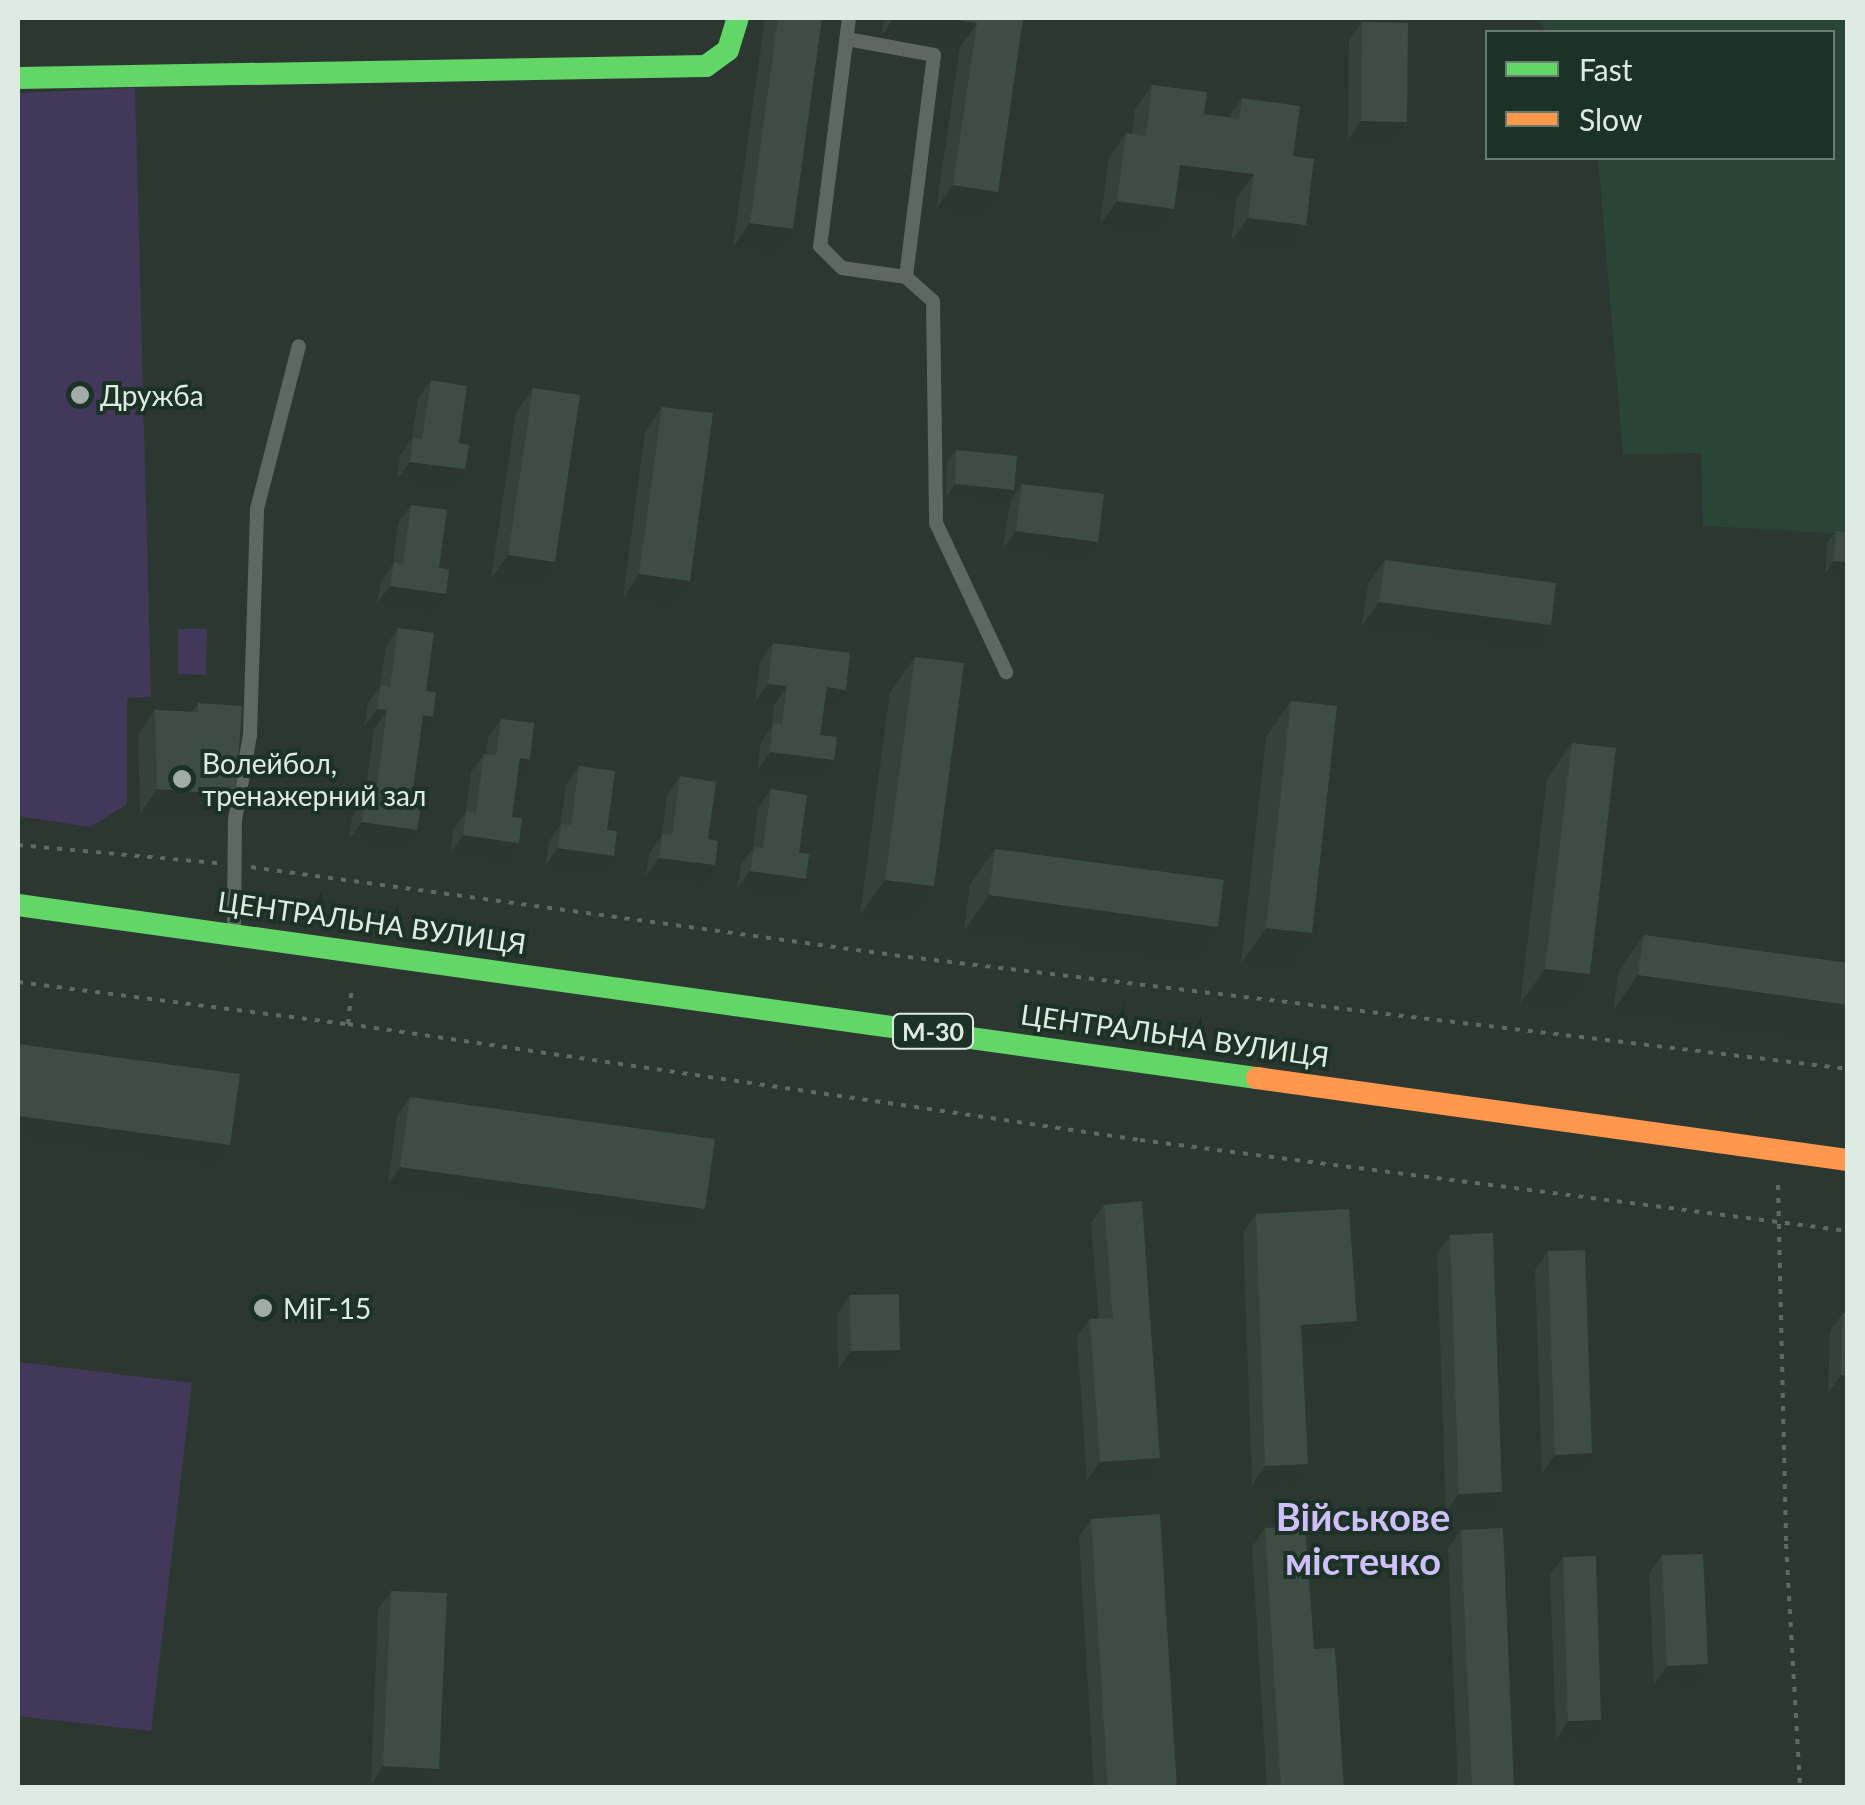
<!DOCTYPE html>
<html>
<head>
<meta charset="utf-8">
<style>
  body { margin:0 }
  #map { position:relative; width:1865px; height:1805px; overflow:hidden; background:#2c3731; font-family:Lato,sans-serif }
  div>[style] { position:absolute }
  .built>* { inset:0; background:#2a4435 }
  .green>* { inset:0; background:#42395a }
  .path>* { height:4px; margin-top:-2px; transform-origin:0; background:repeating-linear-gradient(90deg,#616964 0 5px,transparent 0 13px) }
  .lane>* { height:14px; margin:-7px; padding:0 7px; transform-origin:7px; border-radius:7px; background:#5f6762 }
  .fast>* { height:22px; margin:-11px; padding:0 11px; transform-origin:11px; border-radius:11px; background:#63d668 }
  .slow>* { height:22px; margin:-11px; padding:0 11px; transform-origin:11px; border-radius:11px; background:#ff974d }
  .wall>* { inset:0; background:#34423a }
  .shaded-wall>* { inset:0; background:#2b3630 }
  .building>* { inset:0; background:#3d4d44 }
  .dots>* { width:28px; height:28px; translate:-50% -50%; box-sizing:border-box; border:5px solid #1d3226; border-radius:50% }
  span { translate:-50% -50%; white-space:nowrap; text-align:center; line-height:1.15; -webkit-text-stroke:8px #1d3226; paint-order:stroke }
  .shield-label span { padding:2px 8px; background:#1d3226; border:2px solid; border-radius:8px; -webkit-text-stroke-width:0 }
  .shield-label { font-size:25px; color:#deebe3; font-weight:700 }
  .poi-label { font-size:28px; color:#deebe3 }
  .left { translate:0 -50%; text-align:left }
  .street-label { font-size:28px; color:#deebe3 }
  .district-label { font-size:38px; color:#d0c0f9; font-weight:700 }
  .frame { position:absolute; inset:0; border:20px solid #deebe3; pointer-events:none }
  .legend { position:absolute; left:1485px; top:30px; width:350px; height:130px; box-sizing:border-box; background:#1d3226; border:2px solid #6a7c72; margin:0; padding:12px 18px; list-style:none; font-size:30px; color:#deebe3 }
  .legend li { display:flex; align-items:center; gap:20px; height:50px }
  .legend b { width:50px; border:2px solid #6a7c72 }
</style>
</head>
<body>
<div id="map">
  <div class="built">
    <i style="clip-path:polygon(1536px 18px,1847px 18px,1847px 534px,1703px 526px,1701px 453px,1623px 455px,1598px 158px,1832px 158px,1832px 32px,1546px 32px)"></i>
  </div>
  <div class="green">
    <i style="clip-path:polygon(135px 88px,151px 697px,127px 698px,127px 804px,90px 827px,18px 816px,18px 93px)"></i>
    <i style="clip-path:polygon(178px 629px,207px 629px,206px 675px,178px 674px)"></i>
    <i style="clip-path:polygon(18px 1362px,192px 1383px,151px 1731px,18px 1716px)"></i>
  </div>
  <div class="path">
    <i style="left:18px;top:845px;width:200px;rotate:5.2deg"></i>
    <i style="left:251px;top:867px;width:663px;rotate:7.8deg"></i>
    <i style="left:908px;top:957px;width:947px;rotate:6.79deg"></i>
    <i style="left:18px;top:982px;width:333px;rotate:7.3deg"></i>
    <i style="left:348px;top:1024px;width:37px;rotate:-84deg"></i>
    <i style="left:348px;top:1024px;width:800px;rotate:8.33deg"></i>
    <i style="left:1140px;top:1140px;width:714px;rotate:7.32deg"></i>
    <i style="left:1778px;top:1185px;width:359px;rotate:88.7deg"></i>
    <i style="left:1786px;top:1544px;width:244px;rotate:86.7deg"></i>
  </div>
  <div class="lane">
    <i style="left:849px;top:18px;width:230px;rotate:97.2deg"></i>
    <i style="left:820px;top:246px;width:31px;rotate:45deg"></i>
    <i style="left:842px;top:268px;width:65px;rotate:8deg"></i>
    <i style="left:906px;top:277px;width:36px;rotate:42deg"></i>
    <i style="left:933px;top:301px;width:222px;rotate:89.2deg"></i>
    <i style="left:936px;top:523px;width:165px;rotate:64.8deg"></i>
    <i style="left:847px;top:39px;width:88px;rotate:10.4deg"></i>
    <i style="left:934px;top:55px;width:224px;rotate:97.2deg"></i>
    <i style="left:234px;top:928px;width:108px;rotate:-89.5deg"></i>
    <i style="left:235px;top:820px;width:86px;rotate:-80deg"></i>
    <i style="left:250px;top:735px;width:226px;rotate:-88.2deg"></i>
    <i style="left:257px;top:509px;width:168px;rotate:-75.6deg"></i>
  </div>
  <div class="fast">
    <i style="left:18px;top:78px;width:688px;rotate:-1deg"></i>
    <i style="left:706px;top:66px;width:27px;rotate:-36deg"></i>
    <i style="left:728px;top:50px;width:34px;rotate:-73deg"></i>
    <i style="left:18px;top:905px;width:1251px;rotate:7.95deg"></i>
  </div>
  <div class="slow">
    <i style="left:1257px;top:1078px;width:597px;rotate:7.9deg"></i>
  </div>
  <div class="wall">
    <i style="clip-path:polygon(765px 18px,822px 18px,776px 253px,733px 247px)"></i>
    <i style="clip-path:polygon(884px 18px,1023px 18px,998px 192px,981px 216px,936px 209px,960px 47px,882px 35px)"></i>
    <i style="clip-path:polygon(1362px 22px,1407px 122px,1394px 141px,1348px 140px,1349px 40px)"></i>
    <i style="clip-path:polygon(1152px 85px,1204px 114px,1228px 118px,1242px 98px,1293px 156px,1306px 225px,1289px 250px,1231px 242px,1237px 198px,1176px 191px,1174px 209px,1157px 233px,1100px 225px,1109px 157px,1126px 133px,1132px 134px,1135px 109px)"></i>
    <i style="clip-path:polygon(431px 380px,459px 443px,465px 469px,452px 488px,397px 480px,400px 456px,412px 439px,418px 399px)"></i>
    <i style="clip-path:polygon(533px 388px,555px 562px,538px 586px,491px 579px,516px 412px)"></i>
    <i style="clip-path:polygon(662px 407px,690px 581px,673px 605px,623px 599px,645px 431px)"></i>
    <i style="clip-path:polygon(956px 450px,1005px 502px,946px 496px,947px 462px)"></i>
    <i style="clip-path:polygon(1022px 484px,1085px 560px,1003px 549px,1010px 502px)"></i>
    <i style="clip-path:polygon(411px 505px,439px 568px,433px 612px,377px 604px,381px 581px,393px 564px,398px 523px)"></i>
    <i style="clip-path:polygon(1836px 531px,1848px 532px,1848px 575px,1825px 574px,1827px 543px)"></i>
    <i style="clip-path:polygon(1385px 560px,1534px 649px,1362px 626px,1368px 584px)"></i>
    <i style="clip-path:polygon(398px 628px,420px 734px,405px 848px,349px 840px,352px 817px,364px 800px,374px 729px,364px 727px,368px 703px,380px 686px,386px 646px)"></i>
    <i style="clip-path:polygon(773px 643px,846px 690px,833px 708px,824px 707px,820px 735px,834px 760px,821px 779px,757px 771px,761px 742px,772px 726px,774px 705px,755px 702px,760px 662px)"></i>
    <i style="clip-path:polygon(915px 657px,934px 886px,909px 921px,860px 915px,890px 692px)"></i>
    <i style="clip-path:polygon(1291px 701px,1287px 969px,1241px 964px,1266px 737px)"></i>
    <i style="clip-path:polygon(198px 703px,236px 795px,220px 819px,140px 814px,138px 734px,155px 710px,192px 712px)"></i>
    <i style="clip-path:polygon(501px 719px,517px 778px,506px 861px,450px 854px,453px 830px,466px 812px,471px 772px,484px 754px,486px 754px,488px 737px)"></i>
    <i style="clip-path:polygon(1572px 743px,1590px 974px,1565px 1009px,1520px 1004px,1547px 779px)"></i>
    <i style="clip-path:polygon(579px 766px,601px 874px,545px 866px,549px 842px,560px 825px,566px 785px)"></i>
    <i style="clip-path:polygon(680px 776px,702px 884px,646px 876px,650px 852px,662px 835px,667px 795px)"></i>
    <i style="clip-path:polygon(771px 789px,793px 897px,737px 889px,741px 865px,753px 848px,758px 808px)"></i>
    <i style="clip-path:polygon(995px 849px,1218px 927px,1193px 962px,964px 931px,970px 884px)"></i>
    <i style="clip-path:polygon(1644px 935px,1848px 963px,1848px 1044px,1613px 1011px,1619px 970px)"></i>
    <i style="clip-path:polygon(410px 1097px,693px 1227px,388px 1185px,397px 1116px)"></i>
    <i style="clip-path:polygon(1104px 1205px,1160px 1458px,1148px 1476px,1087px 1480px,1077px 1337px,1090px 1319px,1099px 1319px,1091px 1223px)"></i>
    <i style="clip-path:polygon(1256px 1214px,1357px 1321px,1344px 1340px,1302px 1342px,1296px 1483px,1252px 1485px,1243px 1232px)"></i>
    <i style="clip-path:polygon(1450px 1235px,1502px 1492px,1489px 1510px,1446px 1512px,1437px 1253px)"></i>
    <i style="clip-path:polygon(1548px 1251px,1592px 1453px,1579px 1472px,1542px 1473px,1535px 1270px)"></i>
    <i style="clip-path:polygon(850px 1295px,900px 1350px,887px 1368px,838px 1369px,837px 1314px)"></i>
    <i style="clip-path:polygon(1843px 1313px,1848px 1313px,1848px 1394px,1828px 1394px,1830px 1331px)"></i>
    <i style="clip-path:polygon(1091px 1519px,1177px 1788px,1094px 1788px,1079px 1537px)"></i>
    <i style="clip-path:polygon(1265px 1528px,1314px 1649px,1344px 1788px,1267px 1788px,1252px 1547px)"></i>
    <i style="clip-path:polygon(1461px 1530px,1514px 1788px,1458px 1788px,1448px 1548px)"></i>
    <i style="clip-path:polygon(1662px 1555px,1708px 1664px,1695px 1683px,1654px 1684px,1649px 1573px)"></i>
    <i style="clip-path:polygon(1563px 1557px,1589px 1739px,1556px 1740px,1550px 1575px)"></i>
    <i style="clip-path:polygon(391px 1591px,426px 1787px,371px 1785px,378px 1609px)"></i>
  </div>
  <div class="shaded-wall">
    <i style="clip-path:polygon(894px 18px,943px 18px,977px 23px,960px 47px,882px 35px)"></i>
    <i style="clip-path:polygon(1361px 121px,1407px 122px,1394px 141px,1348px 140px)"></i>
    <i style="clip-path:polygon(1180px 165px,1254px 174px,1237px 198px,1163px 189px)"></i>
    <i style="clip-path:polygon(953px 185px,998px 192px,981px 216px,936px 209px)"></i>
    <i style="clip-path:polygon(1117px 201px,1174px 209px,1157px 233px,1100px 225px)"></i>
    <i style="clip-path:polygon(1248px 218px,1306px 225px,1289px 250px,1231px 242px)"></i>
    <i style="clip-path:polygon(750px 223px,793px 229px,776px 253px,733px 247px)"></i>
    <i style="clip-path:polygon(410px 462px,465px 469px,452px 488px,397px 480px)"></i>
    <i style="clip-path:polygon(955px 484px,1014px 490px,1005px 502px,946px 496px)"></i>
    <i style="clip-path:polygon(1016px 531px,1098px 542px,1085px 560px,1003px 549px)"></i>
    <i style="clip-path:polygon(508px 555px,555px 562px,538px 586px,491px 579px)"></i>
    <i style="clip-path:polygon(1834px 561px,1848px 562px,1848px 575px,1825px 574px)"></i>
    <i style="clip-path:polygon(639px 574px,690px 581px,673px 605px,623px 599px)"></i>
    <i style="clip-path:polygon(390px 586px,446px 594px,433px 612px,377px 604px)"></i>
    <i style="clip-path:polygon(1379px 602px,1551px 625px,1534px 649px,1362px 626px)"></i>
    <i style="clip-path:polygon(768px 684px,787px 686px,774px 705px,755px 702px)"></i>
    <i style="clip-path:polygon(827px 687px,846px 690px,833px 708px,814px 706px)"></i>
    <i style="clip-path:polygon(377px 709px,387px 710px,374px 729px,364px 727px)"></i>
    <i style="clip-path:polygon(423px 715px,433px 717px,420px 735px)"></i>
    <i style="clip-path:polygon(770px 752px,834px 760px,821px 779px,757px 771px)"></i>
    <i style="clip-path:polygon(520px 758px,530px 760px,517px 778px)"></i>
    <i style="clip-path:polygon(157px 789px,236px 795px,220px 819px,140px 814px)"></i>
    <i style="clip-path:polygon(362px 822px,417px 830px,405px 848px,349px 840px)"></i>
    <i style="clip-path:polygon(463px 835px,519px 843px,506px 861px,450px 854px)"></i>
    <i style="clip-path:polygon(558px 848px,614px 856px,601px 874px,545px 866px)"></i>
    <i style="clip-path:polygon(659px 858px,715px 865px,702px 884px,646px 876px)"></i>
    <i style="clip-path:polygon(750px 871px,806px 879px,793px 897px,737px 889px)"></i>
    <i style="clip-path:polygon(885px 880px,934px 886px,909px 921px,860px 915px)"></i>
    <i style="clip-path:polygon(989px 895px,1218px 927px,1193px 962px,964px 931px)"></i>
    <i style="clip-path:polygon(1266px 928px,1312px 933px,1287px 969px,1241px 964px)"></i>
    <i style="clip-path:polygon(1545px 969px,1590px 974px,1565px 1009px,1520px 1004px)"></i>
    <i style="clip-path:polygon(1638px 975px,1848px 1005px,1848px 1044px,1613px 1011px)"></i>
    <i style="clip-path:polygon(18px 1116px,230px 1145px,217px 1164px,18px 1136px)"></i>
    <i style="clip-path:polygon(400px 1167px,705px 1209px,693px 1227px,388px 1185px)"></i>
    <i style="clip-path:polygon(1357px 1321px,1344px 1340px,1288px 1343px,1301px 1325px)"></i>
    <i style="clip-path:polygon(900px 1350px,887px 1368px,838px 1369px,851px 1351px)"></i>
    <i style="clip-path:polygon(1841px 1375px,1848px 1376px,1848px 1394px,1828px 1394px)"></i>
    <i style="clip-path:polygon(1592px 1453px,1579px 1472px,1542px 1473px,1555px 1455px)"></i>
    <i style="clip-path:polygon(1160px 1458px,1148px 1476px,1087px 1480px,1100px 1462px)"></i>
    <i style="clip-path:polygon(1308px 1464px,1296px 1483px,1252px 1485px,1265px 1466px)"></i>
    <i style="clip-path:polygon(1502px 1492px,1489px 1510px,1446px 1512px,1459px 1494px)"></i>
    <i style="clip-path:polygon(1708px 1664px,1695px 1683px,1654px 1684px,1667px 1666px)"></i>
    <i style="clip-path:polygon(1601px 1720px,1589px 1739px,1556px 1740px,1568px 1721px)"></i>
    <i style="clip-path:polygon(383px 1766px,439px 1769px,426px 1787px,371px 1785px)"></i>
  </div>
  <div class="building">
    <i style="clip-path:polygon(778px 18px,822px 18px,793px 229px,750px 223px)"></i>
    <i style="clip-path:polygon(943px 18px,1023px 18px,998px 192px,953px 185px,977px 23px)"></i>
    <i style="clip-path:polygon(1362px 22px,1408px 23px,1407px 122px,1361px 121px)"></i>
    <i style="clip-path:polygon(1152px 85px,1207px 92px,1204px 114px,1239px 119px,1242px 98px,1300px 106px,1293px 156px,1314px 159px,1306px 225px,1248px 218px,1254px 174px,1180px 165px,1174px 209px,1117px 201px,1126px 133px,1146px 136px)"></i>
    <i style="clip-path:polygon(431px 380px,467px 386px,459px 443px,469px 445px,465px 469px,410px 462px,413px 438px,422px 439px)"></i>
    <i style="clip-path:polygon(533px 388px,580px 395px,555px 562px,508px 555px)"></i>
    <i style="clip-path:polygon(662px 407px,713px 413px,690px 581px,639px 574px)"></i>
    <i style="clip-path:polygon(956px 450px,1017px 456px,1014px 490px,955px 484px)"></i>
    <i style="clip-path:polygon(1022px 484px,1104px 494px,1098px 542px,1016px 531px)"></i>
    <i style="clip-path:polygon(411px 505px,447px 510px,439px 568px,449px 569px,446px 594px,390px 586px,394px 562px,403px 564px)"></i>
    <i style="clip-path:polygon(1836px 531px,1848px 532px,1848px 562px,1834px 561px)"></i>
    <i style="clip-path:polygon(1385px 560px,1556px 583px,1551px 625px,1379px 602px)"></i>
    <i style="clip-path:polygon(398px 628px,434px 633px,426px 691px,436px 692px,433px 717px,423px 715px,411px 804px,421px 805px,417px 830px,362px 822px,365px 798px,375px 800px,387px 710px,377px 709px,381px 685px,390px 687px)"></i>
    <i style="clip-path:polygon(773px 643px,850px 653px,846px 690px,827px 687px,820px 735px,837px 737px,834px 760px,770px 752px,773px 723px,782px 725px,787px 686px,768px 684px)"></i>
    <i style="clip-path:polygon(915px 657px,964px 663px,934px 886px,885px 880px)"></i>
    <i style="clip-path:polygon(1291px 701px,1337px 706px,1312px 933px,1266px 928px)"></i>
    <i style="clip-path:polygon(198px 703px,242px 706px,236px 795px,157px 789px,155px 710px,198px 712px)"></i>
    <i style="clip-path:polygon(501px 719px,534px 723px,530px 760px,520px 758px,512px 817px,522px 818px,519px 843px,463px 835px,466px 811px,476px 813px,484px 754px,496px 755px)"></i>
    <i style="clip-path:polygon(1572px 743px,1616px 748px,1590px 974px,1545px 969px)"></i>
    <i style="clip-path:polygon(579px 766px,615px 771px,607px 830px,617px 831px,614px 856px,558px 848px,561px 824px,571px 825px)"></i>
    <i style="clip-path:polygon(680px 776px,716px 782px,708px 839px,718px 841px,715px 865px,659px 858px,662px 834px,672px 835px)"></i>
    <i style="clip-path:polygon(771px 789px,807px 795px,799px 853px,809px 854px,806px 879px,750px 871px,754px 847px,763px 848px)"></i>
    <i style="clip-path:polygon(995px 849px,1224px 880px,1218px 927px,989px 895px)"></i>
    <i style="clip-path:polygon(1644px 935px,1848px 963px,1848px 1005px,1638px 975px)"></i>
    <i style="clip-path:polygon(18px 1044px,240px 1074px,230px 1145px,18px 1116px)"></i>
    <i style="clip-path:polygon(410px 1097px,715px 1139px,705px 1209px,400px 1167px)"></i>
    <i style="clip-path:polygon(1142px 1201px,1160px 1458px,1100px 1462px,1090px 1319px,1113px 1318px,1104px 1205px)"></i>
    <i style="clip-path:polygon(1349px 1209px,1357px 1321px,1301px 1325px,1308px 1464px,1265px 1466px,1256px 1214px)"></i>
    <i style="clip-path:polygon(1493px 1233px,1502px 1492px,1459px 1494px,1450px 1235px)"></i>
    <i style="clip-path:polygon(1585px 1250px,1592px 1453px,1555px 1455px,1548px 1251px)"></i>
    <i style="clip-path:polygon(899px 1294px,900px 1350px,851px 1351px,850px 1295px)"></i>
    <i style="clip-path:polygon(1843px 1313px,1848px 1313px,1848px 1376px,1841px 1375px)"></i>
    <i style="clip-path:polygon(1160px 1514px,1177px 1788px,1108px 1788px,1091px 1519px)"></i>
    <i style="clip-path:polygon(1305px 1525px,1314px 1649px,1335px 1648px,1344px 1788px,1281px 1788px,1265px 1528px)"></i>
    <i style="clip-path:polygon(1503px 1528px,1514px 1788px,1472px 1788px,1461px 1530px)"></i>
    <i style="clip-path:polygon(1703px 1554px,1708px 1664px,1667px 1666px,1662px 1555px)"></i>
    <i style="clip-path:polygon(1596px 1556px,1601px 1720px,1568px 1721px,1563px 1557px)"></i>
    <i style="clip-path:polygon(391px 1591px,447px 1593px,439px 1769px,383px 1766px)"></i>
  </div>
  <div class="dots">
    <i style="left:80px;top:395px;background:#a0aca5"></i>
    <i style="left:182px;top:779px;background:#a0aca5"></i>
    <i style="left:263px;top:1308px;background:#a0aca5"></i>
  </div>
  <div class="shield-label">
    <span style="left:933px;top:1031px">М-30</span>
  </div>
  <div class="poi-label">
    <span class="left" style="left:100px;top:395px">Дружба</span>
    <span class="left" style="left:202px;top:779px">Волейбол,<br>тренажерний зал</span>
    <span class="left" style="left:283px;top:1308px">МіГ-15</span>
  </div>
  <div class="street-label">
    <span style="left:372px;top:922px;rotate:8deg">ЦЕНТРАЛЬНА ВУЛИЦЯ</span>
    <span style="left:1175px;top:1035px;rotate:8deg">ЦЕНТРАЛЬНА ВУЛИЦЯ</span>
  </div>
  <div class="district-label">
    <span style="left:1363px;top:1539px">Військове<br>містечко</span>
  </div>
  <div class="frame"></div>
  <ul class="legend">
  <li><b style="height:12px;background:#63d668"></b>Fast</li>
  <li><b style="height:12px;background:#ff974d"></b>Slow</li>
  </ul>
</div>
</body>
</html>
